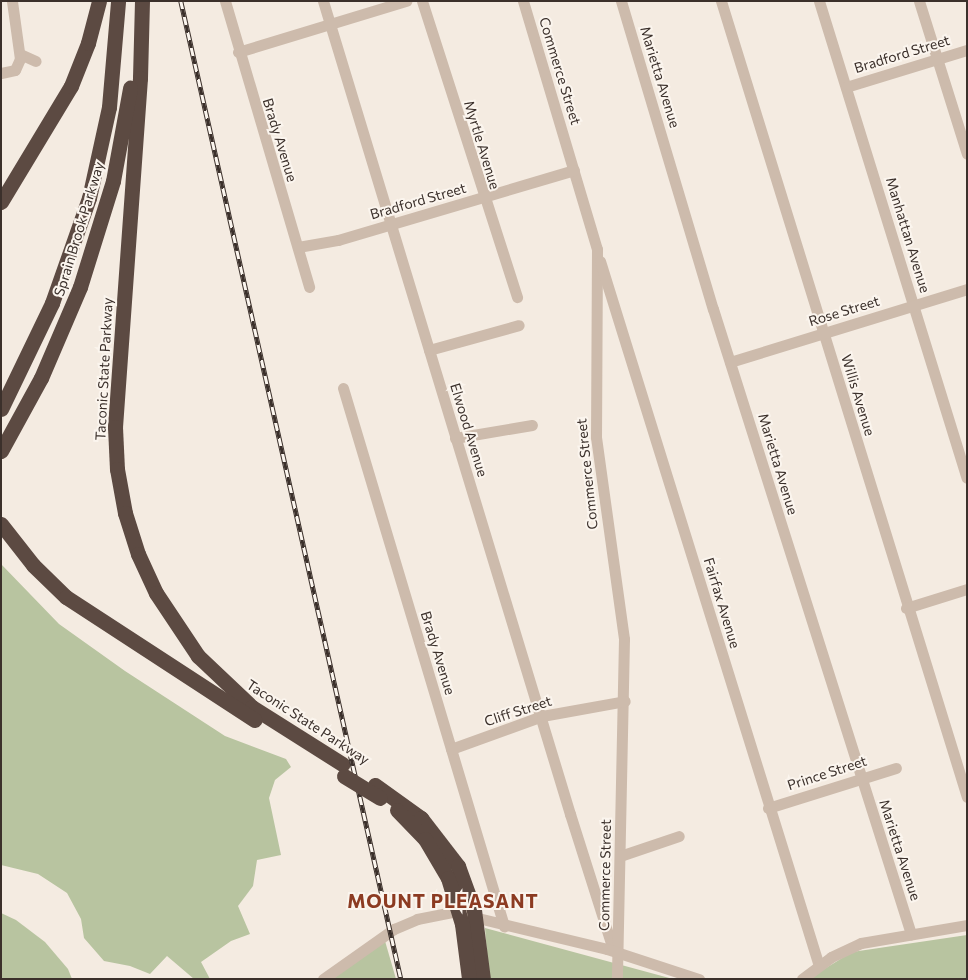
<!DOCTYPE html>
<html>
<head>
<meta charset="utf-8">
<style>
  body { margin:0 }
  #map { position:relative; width:968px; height:980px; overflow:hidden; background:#f4ebe1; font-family:Commissioner,sans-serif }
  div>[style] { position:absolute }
  .green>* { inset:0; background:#b8c4a0 }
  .minor>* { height:11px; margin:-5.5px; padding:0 5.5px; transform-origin:5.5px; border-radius:5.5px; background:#cdbbac }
  .highway>* { height:15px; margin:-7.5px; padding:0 7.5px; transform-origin:7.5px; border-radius:7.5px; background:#5c4a42 }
  .rail>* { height:4.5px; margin-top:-2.25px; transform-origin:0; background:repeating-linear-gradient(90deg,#fbf5ee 0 8px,#3b302b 0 16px); box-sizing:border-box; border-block:1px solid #3b302b }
  .highway-bridge>* { height:15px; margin:-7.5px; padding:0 7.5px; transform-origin:7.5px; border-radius:7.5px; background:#5c4a42 }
  span { translate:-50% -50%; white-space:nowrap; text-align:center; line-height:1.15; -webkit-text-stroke:4px #fbf5ee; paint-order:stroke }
  .street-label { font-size:14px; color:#3b302b }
  .district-label { font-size:19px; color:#8c3b22; font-weight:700; letter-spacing:1px }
  .frame { position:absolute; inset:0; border:2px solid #3b302b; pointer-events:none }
</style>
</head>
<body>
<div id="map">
  <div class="green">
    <i style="clip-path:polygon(1px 564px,59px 624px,125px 671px,225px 736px,286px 759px,291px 767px,275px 780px,269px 798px,281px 855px,257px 860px,253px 886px,238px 906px,250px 934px,231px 941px,201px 962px,210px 979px,194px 979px,167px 956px,150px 974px,130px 966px,104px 961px,84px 938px,81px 919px,67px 893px,38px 874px,1px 865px)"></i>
    <i style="clip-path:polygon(1px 913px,16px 920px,45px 942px,68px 969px,72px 979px,1px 979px)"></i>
    <i style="clip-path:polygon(485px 928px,673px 979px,489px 979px)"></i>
    <i style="clip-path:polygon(967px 935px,967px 979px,808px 979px,852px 952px)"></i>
    <i style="clip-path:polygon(385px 941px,396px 979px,329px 979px)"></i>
  </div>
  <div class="minor">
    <i style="left:225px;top:1px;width:298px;rotate:73.6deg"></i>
    <i style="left:323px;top:1px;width:850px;rotate:73.1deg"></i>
    <i style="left:570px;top:814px;width:135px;rotate:72.4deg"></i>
    <i style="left:611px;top:943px;width:12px;rotate:55deg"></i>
    <i style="left:422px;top:1px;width:311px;rotate:72.2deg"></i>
    <i style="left:523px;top:1px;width:259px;rotate:73.4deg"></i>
    <i style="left:597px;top:249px;width:188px;rotate:90.3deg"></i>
    <i style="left:596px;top:437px;width:204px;rotate:82.1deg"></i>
    <i style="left:624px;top:639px;width:340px;rotate:91.2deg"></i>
    <i style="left:621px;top:1px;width:321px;rotate:73.4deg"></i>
    <i style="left:713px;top:309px;width:656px;rotate:72.42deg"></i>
    <i style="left:721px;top:1px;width:833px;rotate:72.83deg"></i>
    <i style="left:819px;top:1px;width:499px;rotate:72.8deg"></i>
    <i style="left:919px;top:1px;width:160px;rotate:72.6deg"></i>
    <i style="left:238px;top:52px;width:176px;rotate:-16.9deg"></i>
    <i style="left:20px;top:54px;width:17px;rotate:24deg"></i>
    <i style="left:1px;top:73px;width:14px;rotate:-12deg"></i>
    <i style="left:15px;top:70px;width:12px;rotate:-66deg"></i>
    <i style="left:20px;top:59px;width:59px;rotate:-97.9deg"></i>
    <i style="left:846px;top:87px;width:127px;rotate:-17deg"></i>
    <i style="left:298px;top:247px;width:41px;rotate:-9.9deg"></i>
    <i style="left:338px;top:240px;width:246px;rotate:-16.5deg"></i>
    <i style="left:600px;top:261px;width:738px;rotate:72.74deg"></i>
    <i style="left:429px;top:350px;width:93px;rotate:-15.5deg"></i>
    <i style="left:730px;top:362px;width:248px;rotate:-17.1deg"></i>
    <i style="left:343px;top:388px;width:562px;rotate:73.34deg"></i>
    <i style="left:455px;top:438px;width:78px;rotate:-9.6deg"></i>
    <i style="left:906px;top:608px;width:64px;rotate:-17.3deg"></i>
    <i style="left:451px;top:749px;width:97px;rotate:-19.9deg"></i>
    <i style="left:542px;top:716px;width:84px;rotate:-10.2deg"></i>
    <i style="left:768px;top:808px;width:134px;rotate:-17.4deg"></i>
    <i style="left:620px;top:856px;width:62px;rotate:-18.7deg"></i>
    <i style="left:323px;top:979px;width:87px;rotate:-35.2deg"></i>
    <i style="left:394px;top:929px;width:25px;rotate:-23deg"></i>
    <i style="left:417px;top:919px;width:37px;rotate:-11deg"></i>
    <i style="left:453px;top:912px;width:158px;rotate:13.5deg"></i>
    <i style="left:607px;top:949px;width:97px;rotate:18.1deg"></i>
    <i style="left:802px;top:979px;width:36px;rotate:-37deg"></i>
    <i style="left:831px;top:957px;width:33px;rotate:-25deg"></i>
    <i style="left:861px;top:943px;width:108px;rotate:-9.6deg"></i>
  </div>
  <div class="highway">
    <i style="left:142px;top:1px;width:77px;rotate:91.5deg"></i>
    <i style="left:140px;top:78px;width:350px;rotate:94.1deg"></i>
    <i style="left:115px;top:427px;width:42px;rotate:87.3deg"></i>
    <i style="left:117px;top:469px;width:45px;rotate:79.7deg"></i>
    <i style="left:125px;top:513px;width:43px;rotate:72.4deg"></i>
    <i style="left:138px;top:554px;width:43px;rotate:65.2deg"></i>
    <i style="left:156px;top:593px;width:76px;rotate:56.3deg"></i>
    <i style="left:198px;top:656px;width:74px;rotate:43.4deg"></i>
    <i style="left:252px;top:707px;width:107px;rotate:32.3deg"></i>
    <i style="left:1px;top:202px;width:135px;rotate:-58.9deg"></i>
    <i style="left:71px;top:86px;width:46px;rotate:-68.4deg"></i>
    <i style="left:88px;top:43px;width:43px;rotate:-75.3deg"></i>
    <i style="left:1px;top:409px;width:118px;rotate:-64.3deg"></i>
    <i style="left:52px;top:303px;width:111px;rotate:-70.6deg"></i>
    <i style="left:89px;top:198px;width:93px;rotate:-77.6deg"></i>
    <i style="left:109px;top:107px;width:106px;rotate:-85.1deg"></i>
    <i style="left:1px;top:451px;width:83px;rotate:-61.3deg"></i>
    <i style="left:41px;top:378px;width:99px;rotate:-66.8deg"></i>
    <i style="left:80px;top:287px;width:111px;rotate:-72.7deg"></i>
    <i style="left:113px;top:181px;width:95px;rotate:-79.6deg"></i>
    <i style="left:1px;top:524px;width:52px;rotate:52deg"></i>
    <i style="left:33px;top:565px;width:46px;rotate:44.1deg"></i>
    <i style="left:66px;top:597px;width:225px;rotate:33.1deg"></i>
    <i style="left:375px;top:785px;width:57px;rotate:35.7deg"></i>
    <i style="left:421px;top:818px;width:61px;rotate:52.4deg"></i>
    <i style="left:458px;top:866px;width:47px;rotate:70deg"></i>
    <i style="left:474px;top:910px;width:70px;rotate:82.6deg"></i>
    <i style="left:397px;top:810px;width:40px;rotate:46deg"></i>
    <i style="left:425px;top:839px;width:45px;rotate:59.5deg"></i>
    <i style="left:448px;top:878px;width:48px;rotate:73.1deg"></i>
    <i style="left:462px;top:924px;width:55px;rotate:82.7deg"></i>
  </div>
  <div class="rail">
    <i style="left:181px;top:1px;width:1002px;rotate:77.32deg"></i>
  </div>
  <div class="highway-bridge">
    <i style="left:344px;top:776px;width:42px;rotate:31.4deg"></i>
  </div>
  <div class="street-label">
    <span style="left:902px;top:54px;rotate:-17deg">Bradford Street</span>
    <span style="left:560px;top:71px;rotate:73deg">Commerce Street</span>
    <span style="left:660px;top:77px;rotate:73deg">Marietta Avenue</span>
    <span style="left:280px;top:140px;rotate:73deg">Brady Avenue</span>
    <span style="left:482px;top:145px;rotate:73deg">Myrtle Avenue</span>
    <span style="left:418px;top:201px;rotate:-16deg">Bradford Street</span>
    <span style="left:79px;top:229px;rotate:-73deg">Sprain Brook Parkway</span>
    <span style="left:908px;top:235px;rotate:73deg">Manhattan Avenue</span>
    <span style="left:844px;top:311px;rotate:-17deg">Rose Street</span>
    <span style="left:104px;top:369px;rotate:-87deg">Taconic State Parkway</span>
    <span style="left:858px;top:395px;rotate:73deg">Willis Avenue</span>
    <span style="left:469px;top:430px;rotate:73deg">Elwood Avenue</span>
    <span style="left:778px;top:464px;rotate:73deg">Marietta Avenue</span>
    <span style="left:587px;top:474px;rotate:-96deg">Commerce Street</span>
    <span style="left:722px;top:603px;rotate:73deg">Fairfax Avenue</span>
    <span style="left:438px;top:653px;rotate:73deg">Brady Avenue</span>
    <span style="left:518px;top:711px;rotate:-18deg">Cliff Street</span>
    <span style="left:308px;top:722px;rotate:33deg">Taconic State Parkway</span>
    <span style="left:827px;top:773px;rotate:-18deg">Prince Street</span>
    <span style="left:900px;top:850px;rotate:72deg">Marietta Avenue</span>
    <span style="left:605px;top:875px;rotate:-89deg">Commerce Street</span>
  </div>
  <div class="district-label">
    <span style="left:443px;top:901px">MOUNT PLEASANT</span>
  </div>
  <div class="frame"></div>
</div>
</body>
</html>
